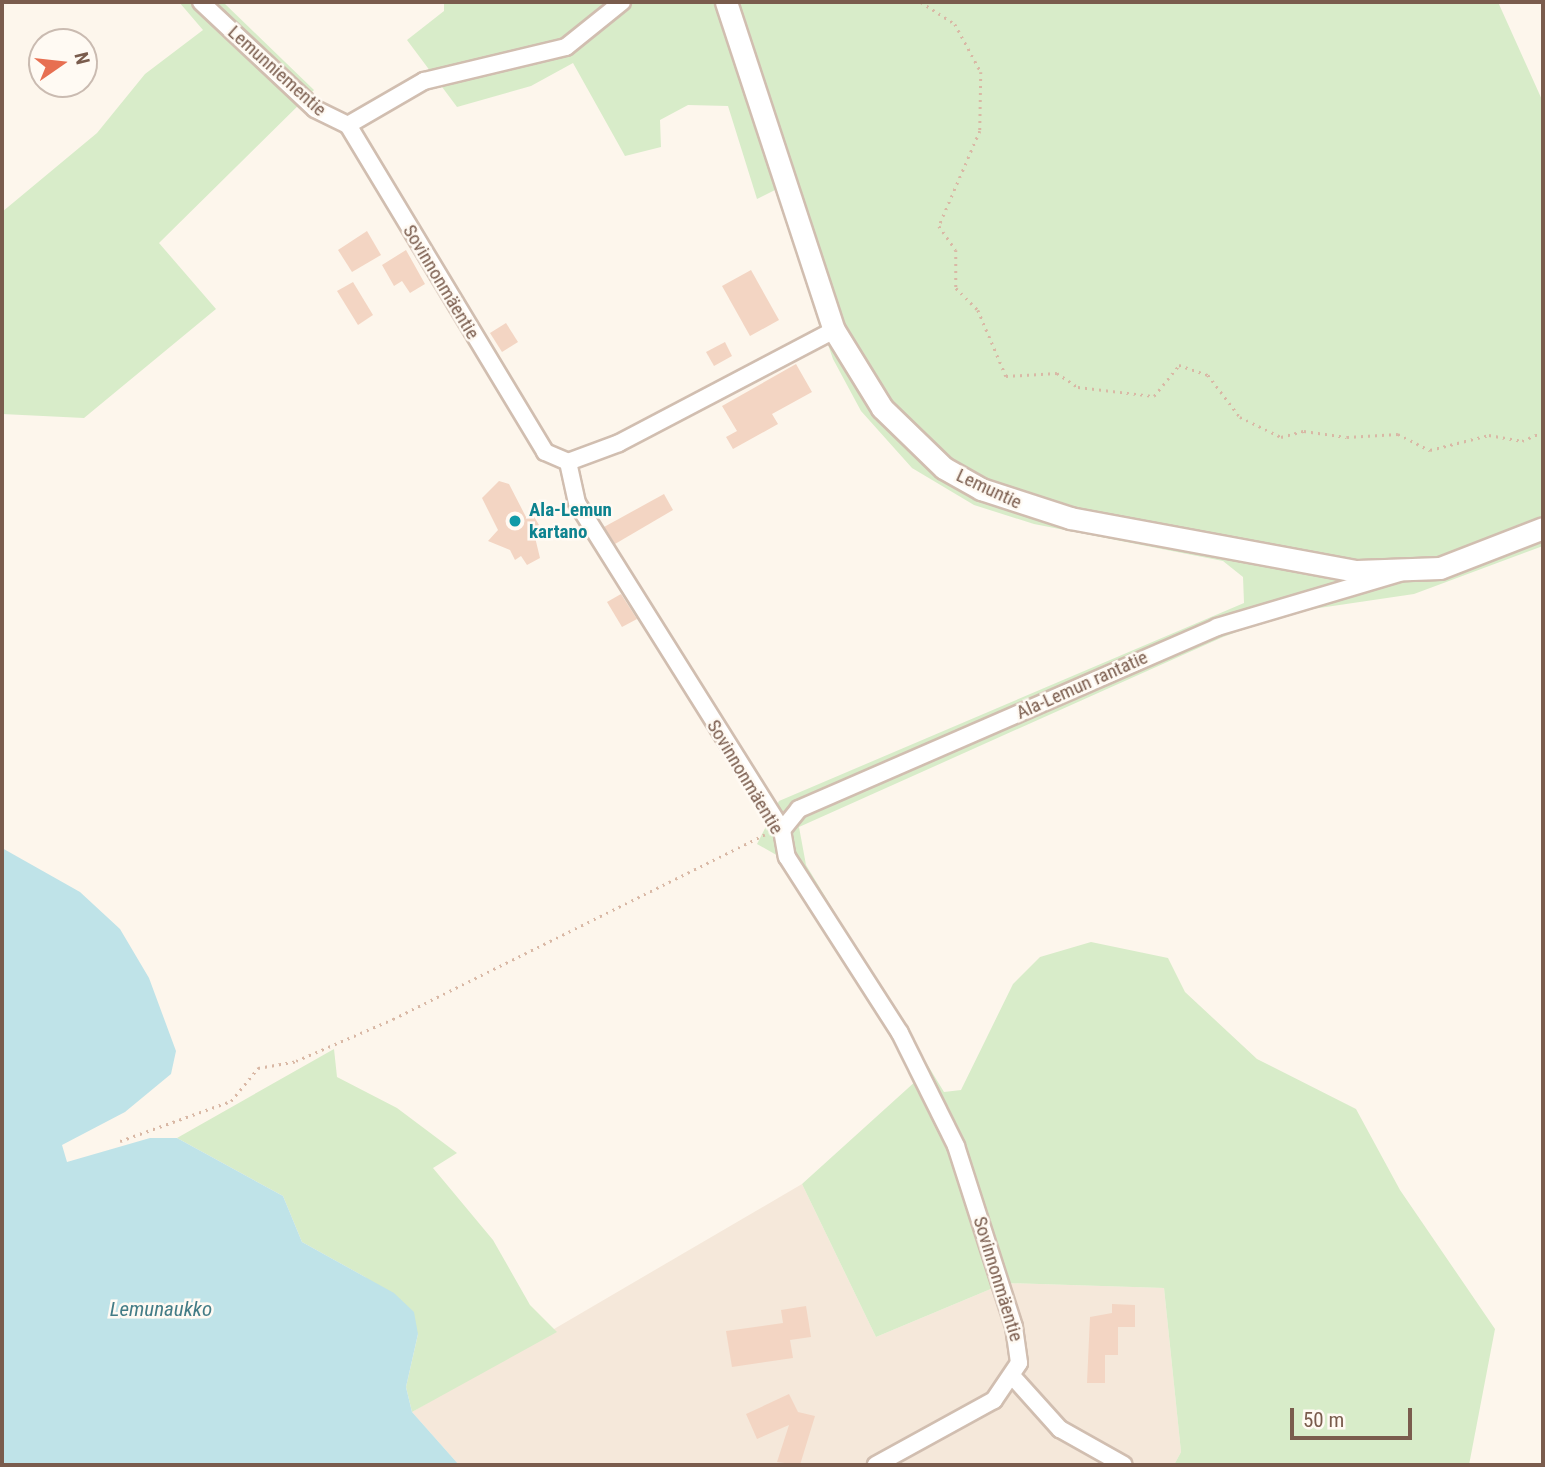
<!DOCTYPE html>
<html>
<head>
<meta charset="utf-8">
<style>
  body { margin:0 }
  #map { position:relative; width:1545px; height:1467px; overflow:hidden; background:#fdf6ec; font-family:"Roboto Condensed",sans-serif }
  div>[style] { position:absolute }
  .residential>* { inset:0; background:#f5e8da }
  .green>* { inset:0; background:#d8ecc9 }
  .water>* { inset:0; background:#bfe3e8 }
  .building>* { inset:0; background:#f3d5c3 }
  .path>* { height:2.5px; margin-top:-1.25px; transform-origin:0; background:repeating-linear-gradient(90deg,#d9b8a5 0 2px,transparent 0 7px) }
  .roads { filter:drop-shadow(2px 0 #d1beb0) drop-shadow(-2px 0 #d1beb0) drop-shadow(0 2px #d1beb0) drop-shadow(0 -2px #d1beb0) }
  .street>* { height:16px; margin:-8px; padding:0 8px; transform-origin:8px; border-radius:8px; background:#fff }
  .secondary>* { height:21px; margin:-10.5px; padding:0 10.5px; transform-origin:10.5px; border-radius:10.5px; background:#fff }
  .dots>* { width:19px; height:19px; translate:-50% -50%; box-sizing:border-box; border:4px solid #fffaf3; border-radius:50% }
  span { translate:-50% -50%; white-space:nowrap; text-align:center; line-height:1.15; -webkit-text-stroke:5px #fffaf3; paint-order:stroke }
  .street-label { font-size:19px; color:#7a5c4d }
  .culture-label { font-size:19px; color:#0d838f; font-weight:700 }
  .left { translate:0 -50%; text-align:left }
  .water-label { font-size:21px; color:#437c86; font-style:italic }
  .frame { position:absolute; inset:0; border:4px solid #7a5c4d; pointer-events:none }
  .north { position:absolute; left:28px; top:28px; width:70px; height:70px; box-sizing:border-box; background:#fffaf3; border:2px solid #cabbb1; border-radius:50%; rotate:76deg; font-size:19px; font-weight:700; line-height:28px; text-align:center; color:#7a5c4d }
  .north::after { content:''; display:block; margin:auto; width:24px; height:32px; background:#e76f51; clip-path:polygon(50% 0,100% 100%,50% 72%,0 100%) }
  .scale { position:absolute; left:1290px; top:1408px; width:122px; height:32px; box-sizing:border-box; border:4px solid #7a5c4d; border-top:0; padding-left:9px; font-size:21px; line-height:24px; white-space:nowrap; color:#7a5c4d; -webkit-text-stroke:5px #fffaf3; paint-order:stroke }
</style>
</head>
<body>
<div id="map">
  <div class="residential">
    <i style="clip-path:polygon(802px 1184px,876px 1337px,1005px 1283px,1164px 1288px,1181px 1452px,1174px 1465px,459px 1465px,412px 1412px)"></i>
  </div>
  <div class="green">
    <i style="clip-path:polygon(179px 2px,223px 2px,314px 90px,159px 243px,216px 309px,84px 418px,2px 414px,2px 212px,97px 133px,145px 74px,203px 30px)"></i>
    <i style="clip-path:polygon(444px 2px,1498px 2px,1543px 102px,1543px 546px,1414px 594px,1292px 612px,1223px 637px,799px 827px,806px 865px,944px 1092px,961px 1090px,1013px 984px,1040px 957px,1091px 942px,1168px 958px,1185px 992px,1257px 1059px,1356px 1109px,1400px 1190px,1495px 1329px,1469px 1465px,1174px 1465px,1181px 1452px,1164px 1288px,1005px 1283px,876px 1337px,802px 1184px,917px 1080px,780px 857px,757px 844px,779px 801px,1244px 603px,1243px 577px,1223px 561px,1034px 524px,974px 505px,912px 468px,861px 411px,833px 359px,775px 190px,757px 199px,728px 106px,688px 105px,660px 120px,661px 147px,625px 156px,573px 63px,531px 86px,457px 107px,407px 40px,444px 11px)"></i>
    <i style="clip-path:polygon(334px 1049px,337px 1077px,397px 1108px,457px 1153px,433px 1168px,493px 1240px,530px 1305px,557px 1332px,412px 1412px,406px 1387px,418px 1334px,365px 1277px,302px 1242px,283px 1196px,177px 1138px)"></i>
  </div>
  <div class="water">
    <i style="clip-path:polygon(2px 848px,80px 892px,120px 929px,149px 978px,176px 1051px,171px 1074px,125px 1112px,62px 1145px,67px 1162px,150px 1138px,177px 1138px,283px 1196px,302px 1242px,394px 1293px,414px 1312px,418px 1334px,406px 1387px,412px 1412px,459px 1465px,2px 1465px)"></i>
  </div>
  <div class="building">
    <i style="clip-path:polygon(367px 231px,381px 255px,352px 272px,338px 250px)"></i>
    <i style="clip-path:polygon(406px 250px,425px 284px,410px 293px,402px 281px,394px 286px,382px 265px)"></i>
    <i style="clip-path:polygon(751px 270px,779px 320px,750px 336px,722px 286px)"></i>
    <i style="clip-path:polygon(353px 282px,373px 315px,358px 325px,337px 291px)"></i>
    <i style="clip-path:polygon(506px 323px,518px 342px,502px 352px,490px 333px)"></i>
    <i style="clip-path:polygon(725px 342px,732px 356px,714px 366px,706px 352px)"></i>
    <i style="clip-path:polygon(796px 364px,812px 392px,772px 414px,778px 424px,733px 449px,726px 437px,737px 431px,722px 406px)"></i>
    <i style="clip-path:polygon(499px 481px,509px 484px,526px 517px,532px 513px,539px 525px,533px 529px,540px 558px,527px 565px,521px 556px,515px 560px,510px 550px,488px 541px,498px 530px,482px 498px)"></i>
    <i style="clip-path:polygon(664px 494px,673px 510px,615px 544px,604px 527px)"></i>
    <i style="clip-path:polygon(621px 594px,637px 619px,622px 627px,607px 602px)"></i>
    <i style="clip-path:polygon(1112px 1304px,1135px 1305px,1135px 1327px,1118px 1327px,1118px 1355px,1105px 1355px,1105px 1383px,1087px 1383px,1090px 1317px,1112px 1313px)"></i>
    <i style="clip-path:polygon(806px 1306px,811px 1337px,790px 1340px,793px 1358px,732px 1367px,726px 1331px,783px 1323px,781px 1310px)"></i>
    <i style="clip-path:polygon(789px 1394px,798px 1412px,815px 1416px,800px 1465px,777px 1462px,789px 1425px,757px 1439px,746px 1414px)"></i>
  </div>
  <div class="path">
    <i style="left:921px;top:2px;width:40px;rotate:32.9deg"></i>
    <i style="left:955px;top:24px;width:55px;rotate:61.6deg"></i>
    <i style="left:981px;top:72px;width:59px;rotate:91deg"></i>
    <i style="left:980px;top:131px;width:103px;rotate:113.3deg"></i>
    <i style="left:939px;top:226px;width:29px;rotate:55deg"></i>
    <i style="left:956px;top:250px;width:38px;rotate:90deg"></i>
    <i style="left:956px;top:288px;width:31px;rotate:45deg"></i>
    <i style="left:978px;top:310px;width:72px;rotate:67deg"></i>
    <i style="left:1006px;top:376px;width:51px;rotate:-3.4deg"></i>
    <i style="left:1057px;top:373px;width:25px;rotate:34deg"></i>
    <i style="left:1078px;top:387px;width:77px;rotate:6.8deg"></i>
    <i style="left:1154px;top:396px;width:40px;rotate:-51deg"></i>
    <i style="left:1179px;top:365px;width:31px;rotate:19deg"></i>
    <i style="left:1208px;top:375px;width:53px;rotate:52.7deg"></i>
    <i style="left:1240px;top:417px;width:46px;rotate:26deg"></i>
    <i style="left:1281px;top:437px;width:24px;rotate:-15deg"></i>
    <i style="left:1304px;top:431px;width:43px;rotate:7.9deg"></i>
    <i style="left:1347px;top:437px;width:51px;rotate:-3.4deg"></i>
    <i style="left:1398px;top:434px;width:36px;rotate:27deg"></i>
    <i style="left:1430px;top:450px;width:61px;rotate:-14.3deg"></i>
    <i style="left:1489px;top:435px;width:34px;rotate:10deg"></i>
    <i style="left:1522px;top:441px;width:23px;rotate:-23deg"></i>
    <i style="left:120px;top:1141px;width:118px;rotate:-19.8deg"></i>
    <i style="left:231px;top:1101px;width:43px;rotate:-50.7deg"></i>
    <i style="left:258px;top:1068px;width:39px;rotate:-10deg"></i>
    <i style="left:296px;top:1061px;width:106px;rotate:-23.4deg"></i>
    <i style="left:393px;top:1019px;width:415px;rotate:-26.4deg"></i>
  </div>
  <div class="roads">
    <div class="street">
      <i style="left:201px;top:2px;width:156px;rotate:43.2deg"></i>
      <i style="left:315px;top:109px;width:37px;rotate:26deg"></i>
      <i style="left:348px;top:125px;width:88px;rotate:-30.1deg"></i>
      <i style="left:424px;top:81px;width:146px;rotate:-13.5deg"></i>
      <i style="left:566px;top:47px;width:72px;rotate:-38.8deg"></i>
      <i style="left:348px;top:125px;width:382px;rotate:58.9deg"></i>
      <i style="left:545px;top:452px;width:25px;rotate:23deg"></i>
      <i style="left:568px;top:462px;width:42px;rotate:77.6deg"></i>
      <i style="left:577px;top:503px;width:386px;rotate:57.9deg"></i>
      <i style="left:782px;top:830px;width:27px;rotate:80deg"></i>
      <i style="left:787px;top:857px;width:209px;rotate:57.3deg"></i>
      <i style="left:900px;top:1033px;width:126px;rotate:63.6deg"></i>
      <i style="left:956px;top:1146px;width:190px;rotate:72.2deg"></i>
      <i style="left:1014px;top:1327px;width:36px;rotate:82deg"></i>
      <i style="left:1019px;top:1363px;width:45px;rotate:124deg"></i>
      <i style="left:994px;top:1400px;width:135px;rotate:151.2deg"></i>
      <i style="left:568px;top:462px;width:54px;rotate:-20.4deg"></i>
      <i style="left:619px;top:443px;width:243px;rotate:-27.7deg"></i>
      <i style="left:782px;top:830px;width:27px;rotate:-51deg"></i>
      <i style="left:799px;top:809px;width:456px;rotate:-23.5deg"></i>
      <i style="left:1217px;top:627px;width:190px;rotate:-16.5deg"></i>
      <i style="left:1014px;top:1378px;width:69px;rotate:48deg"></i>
      <i style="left:1060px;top:1429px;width:73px;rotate:29.4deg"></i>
    </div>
    <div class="secondary">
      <i style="left:726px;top:2px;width:345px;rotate:71.8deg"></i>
      <i style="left:834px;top:330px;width:92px;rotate:58.4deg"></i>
      <i style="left:882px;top:408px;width:86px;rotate:44.1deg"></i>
      <i style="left:944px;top:468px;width:43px;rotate:29.6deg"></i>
      <i style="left:981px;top:489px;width:94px;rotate:18deg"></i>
      <i style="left:1070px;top:518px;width:292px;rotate:10.5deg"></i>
      <i style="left:1357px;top:571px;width:83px;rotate:-2.1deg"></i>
      <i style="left:1440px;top:568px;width:110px;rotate:-21.2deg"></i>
    </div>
  </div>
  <div class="dots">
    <i style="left:515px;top:521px;background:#0f9aa8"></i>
  </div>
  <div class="street-label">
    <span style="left:277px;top:71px;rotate:42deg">Lemunniementie</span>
    <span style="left:441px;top:282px;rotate:59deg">Sovinnonmäentie</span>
    <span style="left:989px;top:489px;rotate:25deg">Lemuntie</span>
    <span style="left:1082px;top:685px;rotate:-24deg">Ala-Lemun rantatie</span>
    <span style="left:745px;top:777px;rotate:59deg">Sovinnonmäentie</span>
    <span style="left:998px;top:1279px;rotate:73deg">Sovinnonmäentie</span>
  </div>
  <div class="culture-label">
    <span class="left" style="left:529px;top:521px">Ala-Lemun<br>kartano</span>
  </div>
  <div class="water-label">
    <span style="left:161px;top:1309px">Lemunaukko</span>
  </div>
  <div class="frame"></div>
  <div class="north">N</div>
  <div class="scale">50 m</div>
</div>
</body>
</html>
